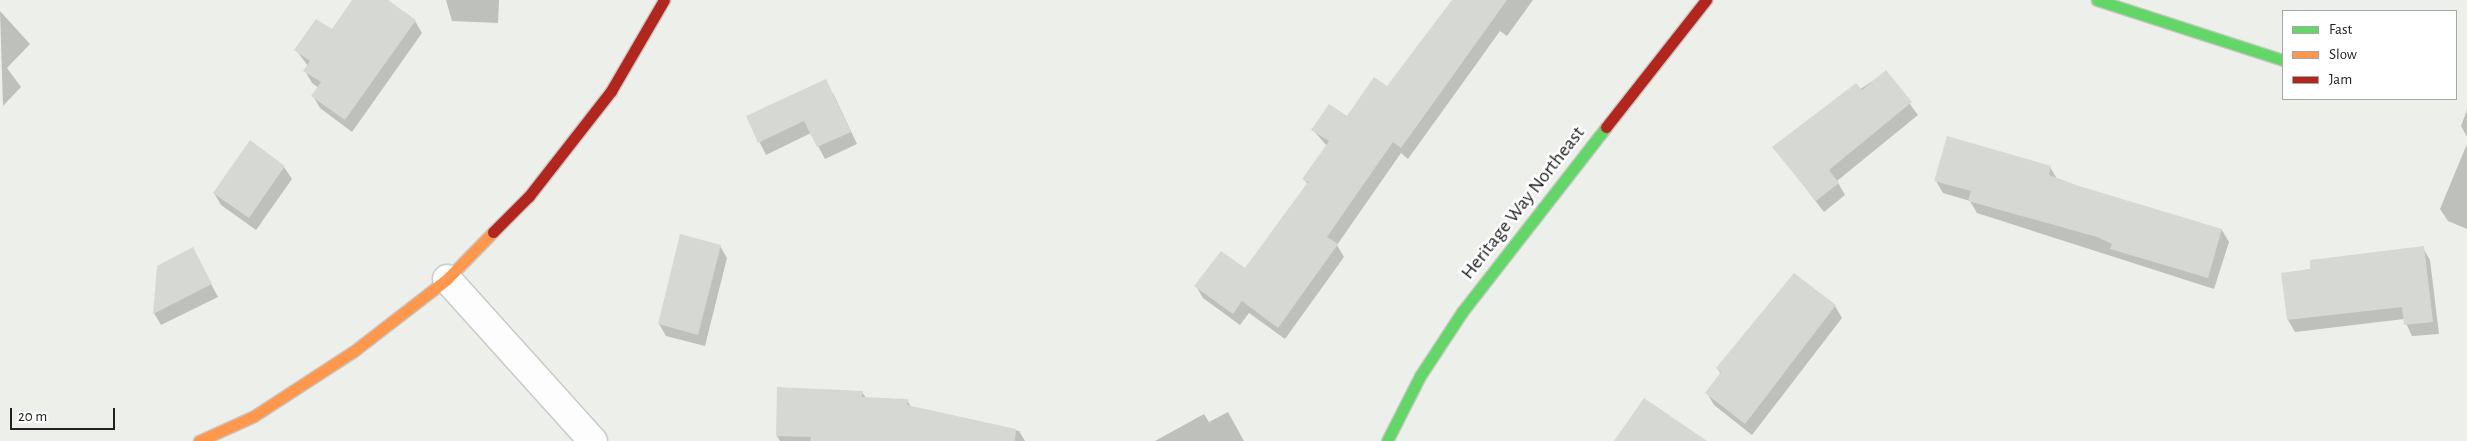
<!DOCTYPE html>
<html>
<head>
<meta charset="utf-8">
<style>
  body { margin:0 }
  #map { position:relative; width:2467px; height:441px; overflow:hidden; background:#edf0ea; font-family:"Alegreya Sans",sans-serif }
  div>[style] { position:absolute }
  .shadow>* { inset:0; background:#0003 }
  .building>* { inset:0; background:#d6d8d3 }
  .roads { filter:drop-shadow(1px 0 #c7c8c6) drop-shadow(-1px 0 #c7c8c6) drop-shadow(0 1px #c7c8c6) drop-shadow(0 -1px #c7c8c6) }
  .street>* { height:28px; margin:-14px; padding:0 14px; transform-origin:14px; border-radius:14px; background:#fcfdfc }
  .fast>* { height:11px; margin:-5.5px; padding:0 5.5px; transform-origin:5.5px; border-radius:5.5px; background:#63d668 }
  .slow>* { height:11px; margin:-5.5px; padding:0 5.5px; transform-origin:5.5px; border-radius:5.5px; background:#ff974d }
  .jam>* { height:11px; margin:-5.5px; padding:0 5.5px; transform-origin:5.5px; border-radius:5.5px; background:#b3261e }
  span { translate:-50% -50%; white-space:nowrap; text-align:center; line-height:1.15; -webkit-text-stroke:5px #fff; paint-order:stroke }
  .street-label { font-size:20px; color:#212121 }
  .legend { position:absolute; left:2282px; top:10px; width:175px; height:90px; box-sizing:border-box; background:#fff; border:1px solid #a6a6a6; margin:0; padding:6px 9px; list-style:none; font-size:15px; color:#212121 }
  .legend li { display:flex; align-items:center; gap:10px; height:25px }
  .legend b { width:25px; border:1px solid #a6a6a6 }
  .scale { position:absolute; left:10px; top:408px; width:105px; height:22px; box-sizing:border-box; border:2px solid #212121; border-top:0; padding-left:6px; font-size:15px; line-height:18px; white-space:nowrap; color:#212121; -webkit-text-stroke:4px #fff; paint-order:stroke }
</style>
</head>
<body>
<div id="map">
  <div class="shadow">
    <i style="clip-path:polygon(354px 0,386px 0,415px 21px,422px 33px,352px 132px,320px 108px,313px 96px,319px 88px,312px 83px,305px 71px,308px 66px,296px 50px,332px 30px)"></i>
    <i style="clip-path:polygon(446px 0,499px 0,498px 23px,452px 21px)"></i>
    <i style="clip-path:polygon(1453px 0,1533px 0,1507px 36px,1500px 31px,1408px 159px,1401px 153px,1337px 245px,1344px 257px,1285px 339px,1249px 313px,1240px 325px,1203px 298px,1196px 286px,1246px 270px,1308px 185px,1304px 179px,1327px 146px,1313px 130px,1347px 118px,1387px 88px)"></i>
    <i style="clip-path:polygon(0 11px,30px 44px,7px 68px,21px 87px,3px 106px)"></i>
    <i style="clip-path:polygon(1886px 72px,1918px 115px,1837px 181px,1845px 195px,1824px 212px,1774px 147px)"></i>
    <i style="clip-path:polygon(833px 93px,857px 144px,825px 159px,811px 133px,766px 155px,747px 117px)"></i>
    <i style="clip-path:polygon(2467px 110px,2467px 137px,2461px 126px)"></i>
    <i style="clip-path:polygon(2467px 144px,2467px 229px,2448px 221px,2440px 209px)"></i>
    <i style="clip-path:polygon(284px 167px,292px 179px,256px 230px,221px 205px,214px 193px)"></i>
    <i style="clip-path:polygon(2050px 167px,2057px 179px,2078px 187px,2222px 230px,2229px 242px,2214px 289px,1977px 213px,1970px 201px,1943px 193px,1936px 181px)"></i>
    <i style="clip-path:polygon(720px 246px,727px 258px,705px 346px,666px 336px,659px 324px)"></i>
    <i style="clip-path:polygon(2423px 248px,2430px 260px,2439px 334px,2412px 336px,2404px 319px,2295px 332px,2288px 320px,2283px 274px)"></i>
    <i style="clip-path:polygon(199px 261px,218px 297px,161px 325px,154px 313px)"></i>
    <i style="clip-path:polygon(1795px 275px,1835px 306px,1842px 318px,1752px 435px,1714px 405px,1707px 393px,1721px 374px,1717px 368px)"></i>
    <i style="clip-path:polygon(862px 392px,866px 398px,907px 400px,911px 407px,1019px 431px,1025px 441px,780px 441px,777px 436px)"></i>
    <i style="clip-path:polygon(1228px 412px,1244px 441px,1155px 441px,1204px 414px,1209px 422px)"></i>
  </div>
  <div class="building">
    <i style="clip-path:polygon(352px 0,388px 0,416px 20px,345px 120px,311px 96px,321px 82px,303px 71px,310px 61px,294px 50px,316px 19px,332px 29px)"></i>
    <i style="clip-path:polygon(1452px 0,1507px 0,1401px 148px,1393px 142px,1327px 237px,1338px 244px,1278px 328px,1242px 301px,1233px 314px,1194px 286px,1221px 251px,1245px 268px,1308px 182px,1302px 179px,1329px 141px,1311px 130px,1329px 104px,1347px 116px,1374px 77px,1387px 86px)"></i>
    <i style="clip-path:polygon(1886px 70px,1912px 102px,1829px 170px,1839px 183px,1816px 201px,1772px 147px,1856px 83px,1862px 90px)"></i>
    <i style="clip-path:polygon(826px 79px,851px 132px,817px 147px,804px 121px,758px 143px,746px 116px)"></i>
    <i style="clip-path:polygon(1947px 136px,2051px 166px,2049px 175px,2079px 186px,2222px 229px,2208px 278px,2110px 249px,2112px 244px,2097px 237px,1968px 201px,1971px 191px,1934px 181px)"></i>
    <i style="clip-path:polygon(250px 140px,285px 166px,249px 218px,213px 193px)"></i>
    <i style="clip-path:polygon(680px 234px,721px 245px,698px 335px,658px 324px)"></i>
    <i style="clip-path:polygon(2424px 246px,2433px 322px,2404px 325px,2402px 307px,2287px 320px,2281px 273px,2310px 269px,2310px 260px)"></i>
    <i style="clip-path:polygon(193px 247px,212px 284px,153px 314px,157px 266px)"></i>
    <i style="clip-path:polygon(1794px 273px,1836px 305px,1745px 424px,1705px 393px,1721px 372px,1716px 368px)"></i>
    <i style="clip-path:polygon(777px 387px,863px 391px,862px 397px,908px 399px,907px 405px,1016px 429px,1015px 441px,810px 441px,811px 437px,776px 436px)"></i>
    <i style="clip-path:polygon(1644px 398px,1707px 441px,1614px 441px)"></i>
  </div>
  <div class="roads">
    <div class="street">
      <i style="left:447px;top:279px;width:218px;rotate:48deg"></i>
    </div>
    <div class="fast">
      <i style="left:2097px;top:0;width:195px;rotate:17.9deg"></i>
      <i style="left:1387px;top:441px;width:73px;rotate:-63.1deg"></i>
      <i style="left:1420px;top:376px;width:77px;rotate:-56.7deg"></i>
      <i style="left:1462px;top:312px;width:234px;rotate:-52.1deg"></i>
    </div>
    <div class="slow">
      <i style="left:199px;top:441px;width:60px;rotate:-24.4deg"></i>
      <i style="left:254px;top:416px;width:119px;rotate:-33deg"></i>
      <i style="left:354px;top:351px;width:118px;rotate:-37.7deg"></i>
      <i style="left:447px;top:279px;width:66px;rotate:-45.6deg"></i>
    </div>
    <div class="jam">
      <i style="left:1606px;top:127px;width:162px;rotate:-51.8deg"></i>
      <i style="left:493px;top:232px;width:51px;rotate:-45deg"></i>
      <i style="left:529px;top:196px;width:133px;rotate:-52deg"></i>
      <i style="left:611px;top:91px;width:105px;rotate:-59.8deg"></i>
    </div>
  </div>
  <div class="street-label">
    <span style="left:1523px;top:203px;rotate:-52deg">Heritage Way Northeast</span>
  </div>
  <ul class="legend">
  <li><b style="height:6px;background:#63d668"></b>Fast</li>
  <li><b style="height:6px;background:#ff974d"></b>Slow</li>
  <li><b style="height:6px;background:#b3261e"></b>Jam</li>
  </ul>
  <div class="scale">20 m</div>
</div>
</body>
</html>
